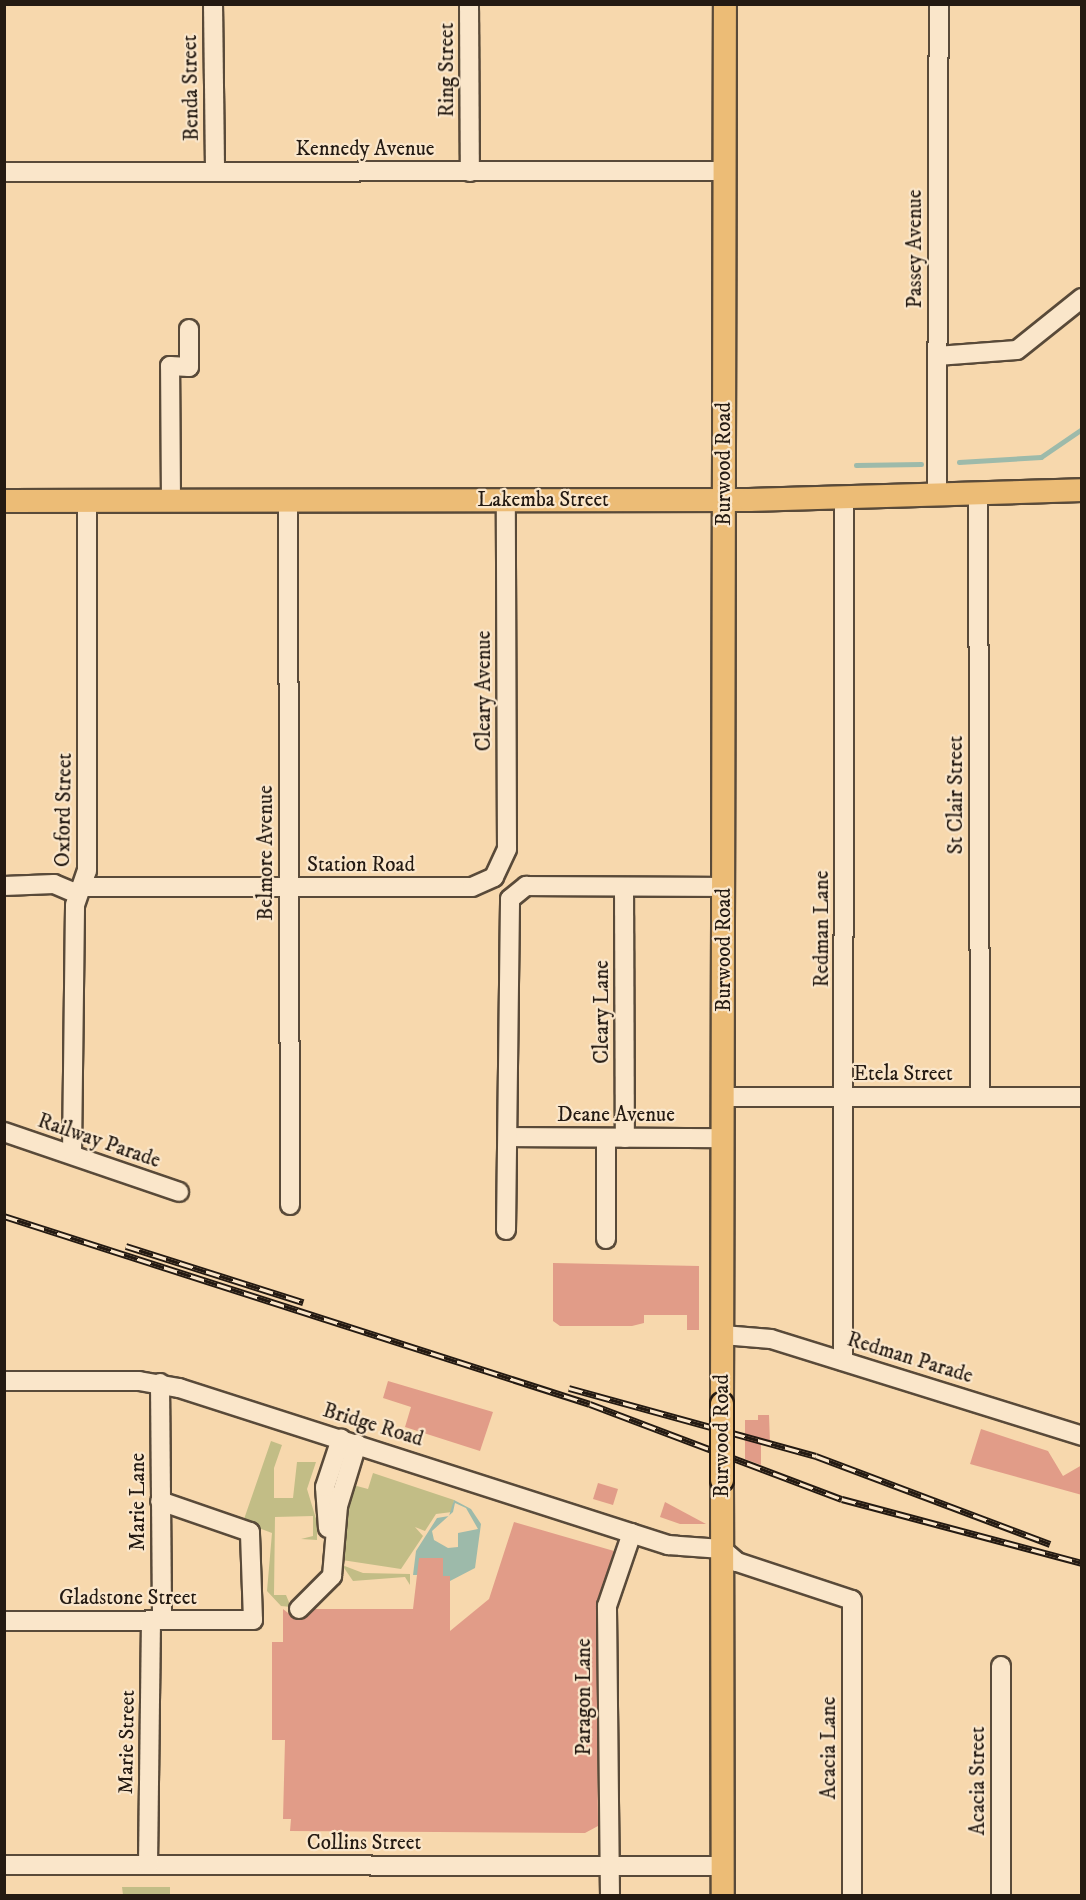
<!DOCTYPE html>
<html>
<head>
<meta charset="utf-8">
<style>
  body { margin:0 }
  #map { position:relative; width:1086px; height:1900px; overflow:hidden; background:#f7d8ad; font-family:"IM FELL DW Pica",serif }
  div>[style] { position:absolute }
  .green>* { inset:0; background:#c2bd86 }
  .water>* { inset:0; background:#9dbaaa }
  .stream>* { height:4.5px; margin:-2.25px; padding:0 2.25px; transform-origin:2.25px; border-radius:2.25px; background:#9dbaaa }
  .building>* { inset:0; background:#e19c88 }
  .roads { filter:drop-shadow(2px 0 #594a39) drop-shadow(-2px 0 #594a39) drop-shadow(0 2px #594a39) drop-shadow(0 -2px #594a39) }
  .minor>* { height:18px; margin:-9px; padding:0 9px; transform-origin:9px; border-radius:9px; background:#fae6ca }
  .major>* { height:22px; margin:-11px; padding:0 11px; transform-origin:11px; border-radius:11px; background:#ecbc76 }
  .rail>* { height:7px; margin-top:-3.5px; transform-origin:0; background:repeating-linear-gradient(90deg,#fae6ca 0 14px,#241a12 0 28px); box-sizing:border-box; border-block:2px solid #241a12 }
  .bridges { filter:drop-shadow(2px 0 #241a12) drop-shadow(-2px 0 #241a12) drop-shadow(0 2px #241a12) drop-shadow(0 -2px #241a12) }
  .major-bridge>* { height:22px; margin:-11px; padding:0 11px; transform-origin:11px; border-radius:11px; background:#ecbc76 }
  span { translate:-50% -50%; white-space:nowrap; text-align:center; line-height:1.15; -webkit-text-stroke:4.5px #fae6ca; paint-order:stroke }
  .street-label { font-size:21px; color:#241a12 }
  .frame { position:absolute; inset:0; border:6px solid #241a12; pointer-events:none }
</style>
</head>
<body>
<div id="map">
  <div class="green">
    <i style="clip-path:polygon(271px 1441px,282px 1445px,274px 1468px,274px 1498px,293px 1498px,297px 1462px,316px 1462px,307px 1489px,317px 1522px,317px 1540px,301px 1539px,313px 1536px,313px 1516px,275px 1517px,274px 1595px,286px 1595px,291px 1607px,281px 1606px,267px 1591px,272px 1533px,243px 1522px)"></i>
    <i style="clip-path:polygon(373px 1473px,454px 1500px,452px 1512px,436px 1514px,425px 1531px,415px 1527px,423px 1536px,401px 1569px,342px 1560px,345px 1508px,353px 1485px,368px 1489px)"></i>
    <i style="clip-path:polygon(342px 1565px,363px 1573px,410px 1574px,410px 1585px,405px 1577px,353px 1581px)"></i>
    <i style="clip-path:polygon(122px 1887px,170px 1887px,170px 1895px,123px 1895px)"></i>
  </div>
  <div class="water">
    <i style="clip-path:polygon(evenodd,454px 1500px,471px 1509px,481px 1524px,475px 1568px,450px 1581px,443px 1576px,443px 1558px,420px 1558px,419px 1575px,413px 1575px,416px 1551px,437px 1518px,449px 1516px,454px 1500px,455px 1503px,466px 1508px,478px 1529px,458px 1533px,458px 1547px,448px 1548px,434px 1540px,432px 1531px,453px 1512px,455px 1503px)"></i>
  </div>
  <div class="stream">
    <i style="left:959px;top:462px;width:82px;rotate:-3.5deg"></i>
    <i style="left:1041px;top:457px;width:50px;rotate:-34.3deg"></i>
    <i style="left:856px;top:465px;width:65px;rotate:-0.9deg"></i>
  </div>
  <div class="building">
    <i style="clip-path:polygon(553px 1263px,699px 1266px,699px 1330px,687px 1330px,687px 1315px,644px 1315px,644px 1323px,632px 1326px,560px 1326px,553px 1321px)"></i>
    <i style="clip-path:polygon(388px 1381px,493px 1412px,480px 1451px,405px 1427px,411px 1407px,383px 1398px)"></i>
    <i style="clip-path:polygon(758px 1415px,769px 1415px,770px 1443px,761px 1443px,761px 1465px,745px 1459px,745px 1420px,758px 1420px)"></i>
    <i style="clip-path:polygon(981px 1429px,1048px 1451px,1063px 1476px,1082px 1465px,1082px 1495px,970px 1464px)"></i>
    <i style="clip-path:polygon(598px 1483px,618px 1489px,613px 1505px,593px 1499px)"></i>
    <i style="clip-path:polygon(665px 1502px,706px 1524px,680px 1524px,660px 1517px)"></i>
    <i style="clip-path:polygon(514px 1522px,614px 1551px,596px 1606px,598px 1826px,585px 1833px,290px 1831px,291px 1819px,283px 1819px,285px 1740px,272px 1740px,272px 1642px,283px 1642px,283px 1609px,297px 1620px,315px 1609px,413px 1609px,419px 1558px,443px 1558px,443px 1576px,450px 1576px,450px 1631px,489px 1599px)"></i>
  </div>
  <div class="roads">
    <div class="minor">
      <i style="left:213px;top:4px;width:168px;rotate:89.3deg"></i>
      <i style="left:469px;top:4px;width:168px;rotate:89.7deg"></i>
      <i style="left:4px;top:172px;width:721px;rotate:-0.08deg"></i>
      <i style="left:937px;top:356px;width:80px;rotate:-4.3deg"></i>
      <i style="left:1017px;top:350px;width:83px;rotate:-38.7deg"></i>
      <i style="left:978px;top:493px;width:604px;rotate:89.81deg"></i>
      <i style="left:937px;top:494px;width:490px;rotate:-89.8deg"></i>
      <i style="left:288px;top:500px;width:705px;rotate:89.84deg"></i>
      <i style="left:171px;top:501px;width:135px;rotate:-90.4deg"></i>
      <i style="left:170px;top:366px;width:19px;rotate:3deg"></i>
      <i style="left:189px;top:367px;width:38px;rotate:-90deg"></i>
      <i style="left:4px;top:886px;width:50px;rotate:-2.3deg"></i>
      <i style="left:54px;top:884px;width:26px;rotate:23deg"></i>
      <i style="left:81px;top:887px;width:391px"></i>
      <i style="left:472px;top:887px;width:24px;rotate:-24deg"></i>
      <i style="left:494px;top:877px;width:31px;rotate:-65deg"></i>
      <i style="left:507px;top:849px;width:348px;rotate:-90.2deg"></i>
      <i style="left:624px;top:887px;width:251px;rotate:89.8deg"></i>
      <i style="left:724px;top:1097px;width:358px"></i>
      <i style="left:4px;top:1132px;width:185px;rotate:18.9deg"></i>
      <i style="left:508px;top:1137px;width:216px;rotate:0.3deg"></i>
      <i style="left:72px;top:1153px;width:248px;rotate:-89.3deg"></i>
      <i style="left:75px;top:905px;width:36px;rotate:-71deg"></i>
      <i style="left:87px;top:871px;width:369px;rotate:-90deg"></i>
      <i style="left:506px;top:1230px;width:331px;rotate:-89.3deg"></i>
      <i style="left:510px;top:899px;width:21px;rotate:-39deg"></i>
      <i style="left:526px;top:886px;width:198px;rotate:0.3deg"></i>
      <i style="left:606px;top:1239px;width:101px;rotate:-90deg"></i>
      <i style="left:723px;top:1335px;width:48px;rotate:4.8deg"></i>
      <i style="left:771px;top:1339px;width:326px;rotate:17.3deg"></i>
      <i style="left:843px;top:1361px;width:864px;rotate:-89.93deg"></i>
      <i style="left:4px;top:1381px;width:135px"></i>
      <i style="left:139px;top:1381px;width:41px;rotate:9.9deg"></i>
      <i style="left:179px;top:1388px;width:514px;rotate:17.8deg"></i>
      <i style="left:668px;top:1545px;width:54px;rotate:4.2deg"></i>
      <i style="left:722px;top:1549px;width:20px;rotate:41deg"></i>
      <i style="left:737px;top:1562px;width:121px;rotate:18.3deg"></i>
      <i style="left:852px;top:1600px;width:296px;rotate:90deg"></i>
      <i style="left:160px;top:1383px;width:237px;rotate:89.5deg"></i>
      <i style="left:328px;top:1528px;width:41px;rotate:-94.2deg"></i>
      <i style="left:325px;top:1487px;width:51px;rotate:-71.6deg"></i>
      <i style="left:299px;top:1609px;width:47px;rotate:-45deg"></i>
      <i style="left:332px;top:1576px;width:70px;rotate:-85.1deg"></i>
      <i style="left:338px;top:1506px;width:65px;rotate:-73deg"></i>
      <i style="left:4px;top:1621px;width:249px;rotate:-0.2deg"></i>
      <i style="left:253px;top:1620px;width:88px;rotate:-92deg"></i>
      <i style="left:250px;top:1532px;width:95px;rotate:-161deg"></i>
      <i style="left:4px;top:1865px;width:719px;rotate:0.08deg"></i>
      <i style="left:148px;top:1865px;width:245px;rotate:-89.3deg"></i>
      <i style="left:610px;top:1896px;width:290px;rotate:-90.6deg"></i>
      <i style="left:607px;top:1606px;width:77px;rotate:-71.1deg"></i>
      <i style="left:1001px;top:1896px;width:230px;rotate:-90deg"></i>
    </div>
    <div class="major">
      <i style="left:4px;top:501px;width:745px;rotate:-0.08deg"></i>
      <i style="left:749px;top:500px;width:333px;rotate:-1.7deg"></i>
      <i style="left:722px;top:1404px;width:1400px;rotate:-89.88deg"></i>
      <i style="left:722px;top:1480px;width:416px;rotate:89.9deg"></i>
    </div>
  </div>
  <div class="rail">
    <i style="left:4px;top:1216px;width:615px;rotate:17.79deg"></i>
    <i style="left:590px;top:1404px;width:269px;rotate:20.7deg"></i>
    <i style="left:842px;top:1499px;width:248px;rotate:14.9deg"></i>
    <i style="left:126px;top:1246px;width:186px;rotate:17.6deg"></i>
    <i style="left:569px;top:1388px;width:256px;rotate:15.4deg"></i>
    <i style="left:816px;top:1456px;width:250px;rotate:20.6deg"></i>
  </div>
  <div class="bridges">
    <div class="major-bridge">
      <i style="left:722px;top:1404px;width:76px;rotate:90deg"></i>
    </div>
  </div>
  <div class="street-label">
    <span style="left:447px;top:70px;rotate:-90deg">Ring Street</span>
    <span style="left:191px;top:88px;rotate:-91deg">Benda Street</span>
    <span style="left:365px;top:149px">Kennedy Avenue</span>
    <span style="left:915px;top:249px;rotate:-90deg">Passey Avenue</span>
    <span style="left:724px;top:464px;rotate:-90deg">Burwood Road</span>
    <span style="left:543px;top:500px">Lakemba Street</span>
    <span style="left:484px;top:691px;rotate:-90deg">Cleary Avenue</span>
    <span style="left:956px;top:795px;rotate:-90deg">St Clair Street</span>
    <span style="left:64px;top:810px;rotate:-89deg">Oxford Street</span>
    <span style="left:266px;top:853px;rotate:-90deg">Belmore Avenue</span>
    <span style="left:361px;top:865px">Station Road</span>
    <span style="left:822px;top:929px;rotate:-90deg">Redman Lane</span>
    <span style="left:724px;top:950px;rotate:-90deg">Burwood Road</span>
    <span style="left:602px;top:1012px;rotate:-90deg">Cleary Lane</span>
    <span style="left:903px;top:1074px">Etela Street</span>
    <span style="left:616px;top:1115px">Deane Avenue</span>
    <span style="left:99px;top:1141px;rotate:19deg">Railway Parade</span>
    <span style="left:910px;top:1358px;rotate:17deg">Redman Parade</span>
    <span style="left:373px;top:1425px;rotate:17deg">Bridge Road</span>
    <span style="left:722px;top:1436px;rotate:-90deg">Burwood Road</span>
    <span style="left:138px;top:1502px;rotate:-90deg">Marie Lane</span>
    <span style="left:128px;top:1598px">Gladstone Street</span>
    <span style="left:584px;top:1697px;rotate:-90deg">Paragon Lane</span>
    <span style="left:127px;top:1742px;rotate:-89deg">Marie Street</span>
    <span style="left:829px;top:1748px;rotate:-90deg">Acacia Lane</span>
    <span style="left:978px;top:1781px;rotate:-90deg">Acacia Street</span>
    <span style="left:364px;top:1843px">Collins Street</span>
  </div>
  <div class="frame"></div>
</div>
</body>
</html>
